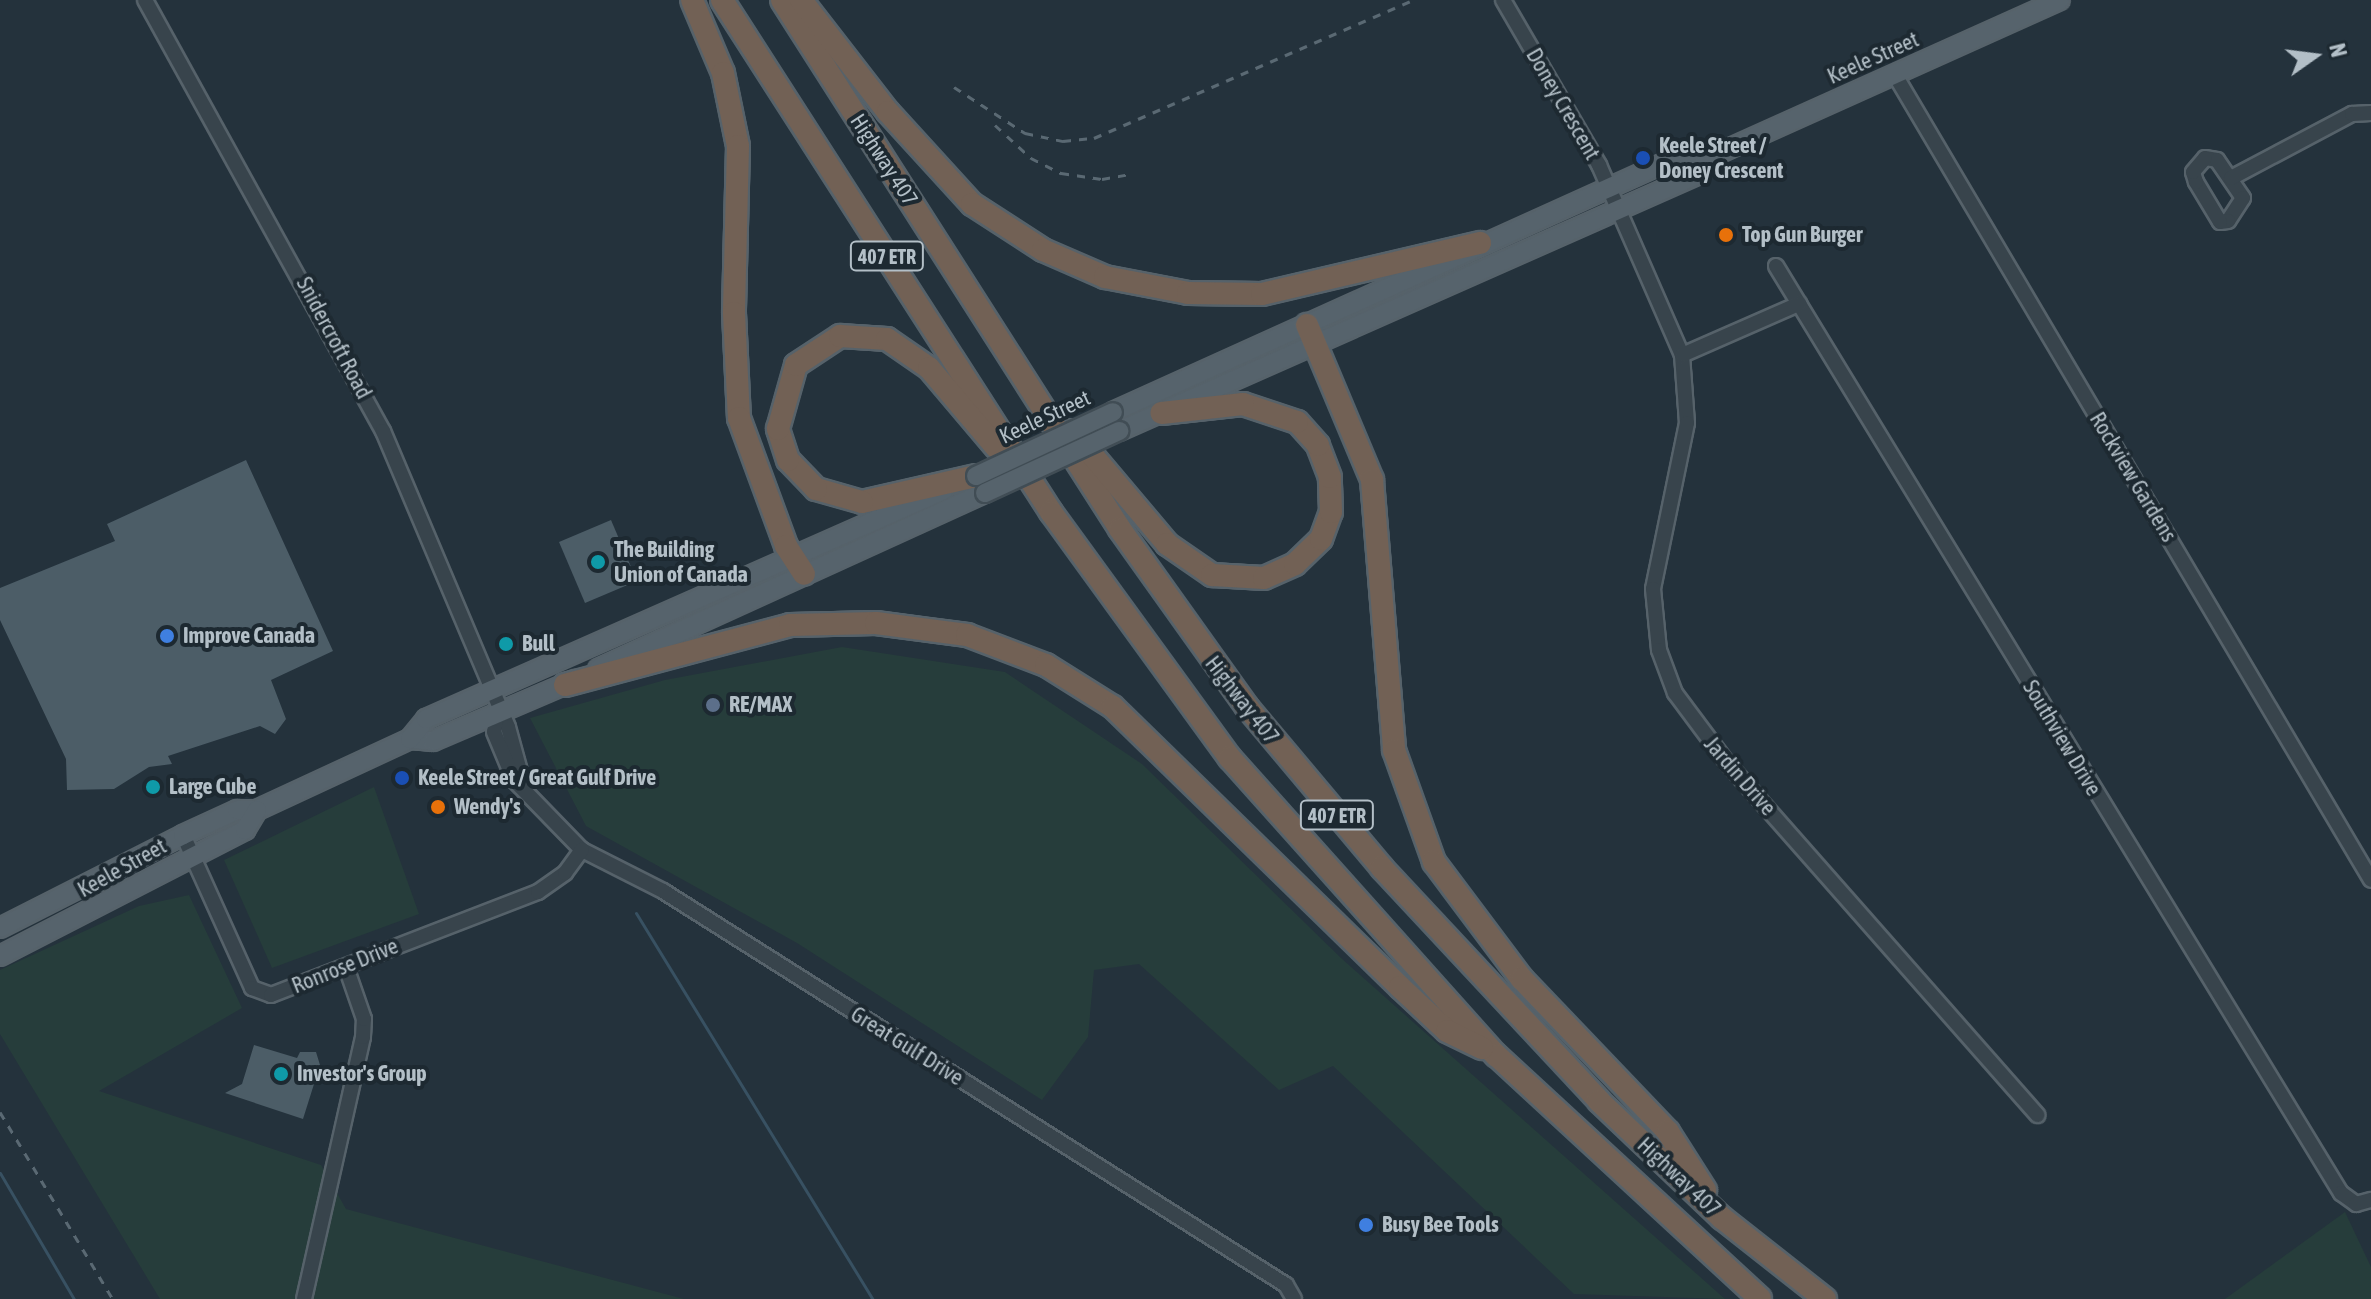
<!DOCTYPE html>
<html>
<head>
<meta charset="utf-8">
<style>
  body { margin:0 }
  #map { position:relative; width:2371px; height:1299px; overflow:hidden; background:#24323c; font-family:"Asap Condensed",sans-serif }
  div>[style] { position:absolute }
  .green>* { inset:0; background:#263d3b }
  .stream>* { height:3px; margin:-1.5px; padding:0 1.5px; transform-origin:1.5px; border-radius:1.5px; background:#385162 }
  .building>* { inset:0; background:#4c5d67 }
  .roads { filter:drop-shadow(2px 0 #56626a) drop-shadow(-2px 0 #56626a) drop-shadow(0 2px #56626a) drop-shadow(0 -2px #56626a) }
  .minor>* { height:14px; margin:-7px; padding:0 7px; transform-origin:7px; border-radius:7px; background:#38444c }
  .major>* { height:18px; margin:-9px; padding:0 9px; transform-origin:9px; border-radius:9px; background:#56636c }
  .highway>* { height:22px; margin:-11px; padding:0 11px; transform-origin:11px; border-radius:11px; background:#726155 }
  .rail>* { height:3px; margin-top:-1.5px; transform-origin:0; background:repeating-linear-gradient(90deg,#5a6973 0 8px,transparent 0 16px) }
  .bridges { filter:drop-shadow(2px 0 #414d55) drop-shadow(-2px 0 #414d55) drop-shadow(0 2px #414d55) drop-shadow(0 -2px #414d55) }
  .major-bridge>* { height:18px; margin:-9px; padding:0 9px; transform-origin:9px; border-radius:9px; background:#56636c }
  .dots>* { width:22px; height:22px; translate:-50% -50%; box-sizing:border-box; border:4px solid #1d2931; border-radius:50% }
  span { translate:-50% -50%; white-space:nowrap; text-align:center; line-height:1.15; -webkit-text-stroke:8px #1d2931; paint-order:stroke }
  .shield-label span { padding:2px 6px; background:#1d2931; border:2px solid; border-radius:6px; -webkit-text-stroke-width:0 }
  .shield-label { font-size:20px; color:#b3bfc7; font-weight:700 }
  .street-label { font-size:22px; color:#b3bfc7 }
  .poi-label { font-size:22px; color:#b3bfc7; font-weight:700 }
  .left { translate:0 -50%; text-align:left }
  .north { position:absolute; left:2275px; top:16px; width:80px; height:80px; -webkit-text-stroke:6px #1d2931; paint-order:stroke; rotate:76deg; font-size:22px; font-weight:700; line-height:32px; text-align:center; color:#b3bfc7 }
  .north::after { content:''; display:block; margin:auto; width:28px; height:36px; background:#b3bfc7; clip-path:polygon(50% 0,100% 100%,50% 72%,0 100%) }
</style>
</head>
<body>
<div id="map">
  <div class="green">
    <i style="clip-path:polygon(842px 647px,1005px 672px,1142px 764px,1341px 958px,1725px 1299px,1574px 1294px,1333px 1066px,1279px 1090px,1139px 964px,1094px 970px,1088px 1037px,1042px 1100px,797px 943px,586px 826px,530px 718px,665px 680px)"></i>
    <i style="clip-path:polygon(374px 787px,419px 914px,272px 968px,224px 860px)"></i>
    <i style="clip-path:polygon(189px 895px,242px 1008px,99px 1091px,321px 1165px,346px 1209px,684px 1299px,160px 1299px,0 1034px,0 970px,139px 906px)"></i>
    <i style="clip-path:polygon(2345px 1212px,2371px 1267px,2371px 1299px,2225px 1299px)"></i>
  </div>
  <div class="stream">
    <i style="left:636px;top:913px;width:453px;rotate:58.5deg"></i>
    <i style="left:0;top:1173px;width:146px;rotate:59.6deg"></i>
  </div>
  <div class="building">
    <i style="clip-path:polygon(246px 460px,333px 651px,271px 680px,286px 719px,275px 734px,260px 726px,168px 756px,172px 764px,149px 767px,114px 789px,67px 790px,66px 759px,0 620px,0 588px,115px 541px,107px 524px)"></i>
    <i style="clip-path:polygon(611px 520px,637px 581px,585px 603px,559px 542px)"></i>
    <i style="clip-path:polygon(254px 1045px,297px 1058px,300px 1052px,316px 1052px,320px 1065px,303px 1119px,225px 1093px,242px 1084px)"></i>
  </div>
  <div class="roads">
    <div class="minor">
      <i style="left:145px;top:0;width:492px;rotate:61.1deg"></i>
      <i style="left:383px;top:431px;width:321px;rotate:67.1deg"></i>
      <i style="left:508px;top:727px;width:64px;rotate:74.7deg"></i>
      <i style="left:1503px;top:0;width:191px;rotate:59.8deg"></i>
      <i style="left:1599px;top:165px;width:207px;rotate:66.4deg"></i>
      <i style="left:1682px;top:355px;width:68px;rotate:85.8deg"></i>
      <i style="left:1687px;top:423px;width:169px;rotate:101.6deg"></i>
      <i style="left:1653px;top:589px;width:61px;rotate:84.4deg"></i>
      <i style="left:1659px;top:650px;width:46px;rotate:69.6deg"></i>
      <i style="left:1675px;top:693px;width:89px;rotate:53.3deg"></i>
      <i style="left:1728px;top:764px;width:468px;rotate:48.6deg"></i>
      <i style="left:1895px;top:75px;width:935px;rotate:59.4deg"></i>
      <i style="left:2205px;top:158px;width:12px;rotate:9deg"></i>
      <i style="left:2217px;top:160px;width:46px;rotate:55.6deg"></i>
      <i style="left:2243px;top:198px;width:27px;rotate:123deg"></i>
      <i style="left:2228px;top:221px;width:8px;rotate:173deg"></i>
      <i style="left:2220px;top:222px;width:47px;rotate:-121deg"></i>
      <i style="left:2196px;top:182px;width:10px;rotate:-107deg"></i>
      <i style="left:2193px;top:172px;width:18px;rotate:-49deg"></i>
      <i style="left:2231px;top:178px;width:137px;rotate:-27.9deg"></i>
      <i style="left:2352px;top:114px;width:19px;rotate:-3deg"></i>
      <i style="left:1776px;top:266px;width:1086px;rotate:58.64deg"></i>
      <i style="left:2341px;top:1193px;width:19px;rotate:36deg"></i>
      <i style="left:2356px;top:1204px;width:16px;rotate:-15deg"></i>
      <i style="left:1682px;top:355px;width:128px;rotate:-23.6deg"></i>
      <i style="left:497px;top:714px;width:18px;rotate:99deg"></i>
      <i style="left:494px;top:732px;width:52px;rotate:67.4deg"></i>
      <i style="left:514px;top:780px;width:98px;rotate:45.8deg"></i>
      <i style="left:582px;top:850px;width:91px;rotate:26.8deg"></i>
      <i style="left:663px;top:891px;width:737px;rotate:32.31deg"></i>
      <i style="left:1286px;top:1285px;width:16px;rotate:60deg"></i>
      <i style="left:183px;top:835px;width:168px;rotate:65.7deg"></i>
      <i style="left:252px;top:988px;width:20px;rotate:20deg"></i>
      <i style="left:271px;top:995px;width:286px;rotate:-21.1deg"></i>
      <i style="left:538px;top:892px;width:33px;rotate:-35deg"></i>
      <i style="left:565px;top:873px;width:29px;rotate:-54deg"></i>
      <i style="left:304px;top:1299px;width:269px;rotate:-77.3deg"></i>
      <i style="left:363px;top:1037px;width:18px;rotate:-87deg"></i>
      <i style="left:364px;top:1019px;width:55px;rotate:-109.1deg"></i>
    </div>
    <div class="major">
      <i style="left:1113px;top:412px;width:629px;rotate:-24.32deg"></i>
      <i style="left:1686px;top:153px;width:21px;rotate:17deg"></i>
      <i style="left:1119px;top:431px;width:632px;rotate:-23.89deg"></i>
      <i style="left:1697px;top:175px;width:18px;rotate:-61deg"></i>
      <i style="left:1706px;top:159px;width:388px;rotate:-24.2deg"></i>
      <i style="left:598px;top:669px;width:425px;rotate:-24.5deg"></i>
      <i style="left:410px;top:739px;width:23px;rotate:5deg"></i>
      <i style="left:433px;top:741px;width:155px;rotate:-23.2deg"></i>
      <i style="left:0;top:928px;width:205px;rotate:-26.9deg"></i>
      <i style="left:183px;top:835px;width:60px;rotate:-24.8deg"></i>
      <i style="left:237px;top:810px;width:20px"></i>
      <i style="left:257px;top:810px;width:169px;rotate:-24.9deg"></i>
      <i style="left:410px;top:739px;width:26px;rotate:-51deg"></i>
      <i style="left:426px;top:719px;width:566px;rotate:-23.85deg"></i>
      <i style="left:0;top:956px;width:276px;rotate:-27.2deg"></i>
      <i style="left:245px;top:830px;width:23px;rotate:-59deg"></i>
    </div>
    <div class="highway">
      <i style="left:692px;top:0;width:79px;rotate:67deg"></i>
      <i style="left:723px;top:73px;width:75px;rotate:78.4deg"></i>
      <i style="left:738px;top:146px;width:167px;rotate:91.4deg"></i>
      <i style="left:734px;top:313px;width:105px;rotate:87.3deg"></i>
      <i style="left:739px;top:418px;width:136px;rotate:69.8deg"></i>
      <i style="left:786px;top:546px;width:33px;rotate:57deg"></i>
      <i style="left:722px;top:0;width:609px;rotate:57.28deg"></i>
      <i style="left:1051px;top:512px;width:304px;rotate:54deg"></i>
      <i style="left:1230px;top:758px;width:399px;rotate:48.2deg"></i>
      <i style="left:1496px;top:1055px;width:359px;rotate:42.7deg"></i>
      <i style="left:782px;top:0;width:628px;rotate:57.42deg"></i>
      <i style="left:1120px;top:529px;width:219px;rotate:54.5deg"></i>
      <i style="left:1247px;top:707px;width:210px;rotate:50deg"></i>
      <i style="left:1382px;top:868px;width:318px;rotate:47deg"></i>
      <i style="left:1599px;top:1101px;width:170px;rotate:43.6deg"></i>
      <i style="left:1722px;top:1218px;width:131px;rotate:38.2deg"></i>
      <i style="left:801px;top:0;width:142px;rotate:52.2deg"></i>
      <i style="left:888px;top:112px;width:125px;rotate:47.6deg"></i>
      <i style="left:972px;top:204px;width:85px;rotate:32.9deg"></i>
      <i style="left:1043px;top:250px;width:68px;rotate:23.5deg"></i>
      <i style="left:1105px;top:277px;width:85px;rotate:10.9deg"></i>
      <i style="left:1188px;top:293px;width:74px;rotate:0.8deg"></i>
      <i style="left:1262px;top:294px;width:224px;rotate:-13.2deg"></i>
      <i style="left:1307px;top:325px;width:168px;rotate:67.2deg"></i>
      <i style="left:1372px;top:480px;width:271px;rotate:85.3deg"></i>
      <i style="left:1394px;top:750px;width:119px;rotate:70.3deg"></i>
      <i style="left:1434px;top:862px;width:146px;rotate:53.1deg"></i>
      <i style="left:1522px;top:979px;width:211px;rotate:46.3deg"></i>
      <i style="left:1668px;top:1132px;width:69px;rotate:57.5deg"></i>
      <i style="left:1072px;top:431px;width:148px;rotate:49.9deg"></i>
      <i style="left:1167px;top:544px;width:55px;rotate:34.6deg"></i>
      <i style="left:1212px;top:575px;width:52px;rotate:3.3deg"></i>
      <i style="left:1264px;top:578px;width:34px;rotate:-24deg"></i>
      <i style="left:1295px;top:564px;width:36px;rotate:-44deg"></i>
      <i style="left:1321px;top:539px;width:29px;rotate:-70deg"></i>
      <i style="left:1331px;top:512px;width:35px;rotate:-92deg"></i>
      <i style="left:1330px;top:477px;width:34px;rotate:-111deg"></i>
      <i style="left:1318px;top:445px;width:31px;rotate:-132deg"></i>
      <i style="left:1297px;top:422px;width:57px;rotate:-161.6deg"></i>
      <i style="left:1243px;top:404px;width:82px;rotate:173.7deg"></i>
      <i style="left:976px;top:476px;width:117px;rotate:167.2deg"></i>
      <i style="left:862px;top:502px;width:48px;rotate:-164.2deg"></i>
      <i style="left:816px;top:489px;width:40px;rotate:-134deg"></i>
      <i style="left:788px;top:460px;width:33px;rotate:-108deg"></i>
      <i style="left:778px;top:429px;width:66px;rotate:-74.3deg"></i>
      <i style="left:796px;top:365px;width:53px;rotate:-33.4deg"></i>
      <i style="left:840px;top:336px;width:47px;rotate:3.7deg"></i>
      <i style="left:887px;top:339px;width:51px;rotate:34.6deg"></i>
      <i style="left:929px;top:368px;width:104px;rotate:49.7deg"></i>
      <i style="left:565px;top:685px;width:233px;rotate:-14.9deg"></i>
      <i style="left:790px;top:625px;width:86px;rotate:-1.3deg"></i>
      <i style="left:876px;top:623px;width:92px;rotate:7.5deg"></i>
      <i style="left:967px;top:635px;width:85px;rotate:20.8deg"></i>
      <i style="left:1046px;top:665px;width:79px;rotate:32.1deg"></i>
      <i style="left:1113px;top:707px;width:401px;rotate:44.3deg"></i>
      <i style="left:1400px;top:987px;width:64px;rotate:43.1deg"></i>
      <i style="left:1447px;top:1031px;width:39px;rotate:26deg"></i>
    </div>
  </div>
  <div class="rail">
    <i style="left:954px;top:87px;width:85px;rotate:32.9deg"></i>
    <i style="left:1025px;top:133px;width:39px;rotate:12deg"></i>
    <i style="left:1063px;top:141px;width:31px;rotate:-6deg"></i>
    <i style="left:1094px;top:138px;width:348px;rotate:-23.4deg"></i>
    <i style="left:995px;top:125px;width:49px;rotate:42.5deg"></i>
    <i style="left:1031px;top:158px;width:34px;rotate:27deg"></i>
    <i style="left:1061px;top:173px;width:41px;rotate:8.3deg"></i>
    <i style="left:1102px;top:179px;width:28px;rotate:-10deg"></i>
    <i style="left:0;top:1112px;width:218px;rotate:58.9deg"></i>
  </div>
  <div class="bridges">
    <div class="major-bridge">
      <i style="left:976px;top:476px;width:151px;rotate:-25deg"></i>
      <i style="left:985px;top:493px;width:148px;rotate:-24.8deg"></i>
    </div>
  </div>
  <div class="dots">
    <i style="left:1643px;top:158px;background:#1a4fb4"></i>
    <i style="left:1726px;top:235px;background:#e8710a"></i>
    <i style="left:598px;top:562px;background:#0f9aa8"></i>
    <i style="left:167px;top:636px;background:#3f7fe0"></i>
    <i style="left:506px;top:644px;background:#0f9aa8"></i>
    <i style="left:713px;top:705px;background:#5c6f8a"></i>
    <i style="left:402px;top:778px;background:#1a4fb4"></i>
    <i style="left:153px;top:787px;background:#0f9aa8"></i>
    <i style="left:438px;top:807px;background:#e8710a"></i>
    <i style="left:281px;top:1074px;background:#0f9aa8"></i>
    <i style="left:1366px;top:1225px;background:#3f7fe0"></i>
  </div>
  <div class="shield-label">
    <span style="left:887px;top:256px">407 ETR</span>
    <span style="left:1337px;top:815px">407 ETR</span>
  </div>
  <div class="street-label">
    <span style="left:1873px;top:58px;rotate:-24deg">Keele Street</span>
    <span style="left:1563px;top:104px;rotate:60deg">Doney Crescent</span>
    <span style="left:884px;top:160px;rotate:57deg">Highway 407</span>
    <span style="left:334px;top:338px;rotate:62deg">Snidercroft Road</span>
    <span style="left:1045px;top:417px;rotate:-25deg">Keele Street</span>
    <span style="left:2133px;top:477px;rotate:59deg">Rockview Gardens</span>
    <span style="left:1242px;top:700px;rotate:52deg">Highway 407</span>
    <span style="left:2062px;top:738px;rotate:59deg">Southview Drive</span>
    <span style="left:1740px;top:776px;rotate:49deg">Jardin Drive</span>
    <span style="left:122px;top:868px;rotate:-29deg">Keele Street</span>
    <span style="left:345px;top:966px;rotate:-22deg">Ronrose Drive</span>
    <span style="left:907px;top:1046px;rotate:32deg">Great Gulf Drive</span>
    <span style="left:1679px;top:1177px;rotate:43deg">Highway 407</span>
  </div>
  <div class="poi-label">
    <span class="left" style="left:1659px;top:158px">Keele Street /<br>Doney Crescent</span>
    <span class="left" style="left:1742px;top:235px">Top Gun Burger</span>
    <span class="left" style="left:614px;top:562px">The Building<br>Union of Canada</span>
    <span class="left" style="left:183px;top:636px">Improve Canada</span>
    <span class="left" style="left:522px;top:644px">Bull</span>
    <span class="left" style="left:729px;top:705px">RE/MAX</span>
    <span class="left" style="left:418px;top:778px">Keele Street / Great Gulf Drive</span>
    <span class="left" style="left:169px;top:787px">Large Cube</span>
    <span class="left" style="left:454px;top:807px">Wendy's</span>
    <span class="left" style="left:297px;top:1074px">Investor's Group</span>
    <span class="left" style="left:1382px;top:1225px">Busy Bee Tools</span>
  </div>
  <div class="north">N</div>
</div>
</body>
</html>
